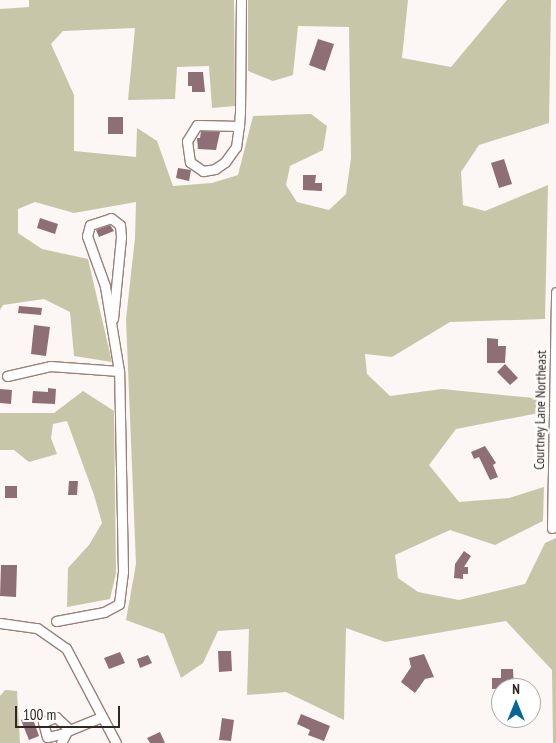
<!DOCTYPE html>
<html>
<head>
<meta charset="utf-8">
<style>
  body { margin:0 }
  #map { position:relative; width:556px; height:743px; overflow:hidden; background:#fcf6f4; font-family:"PT Sans Narrow",sans-serif }
  div>[style] { position:absolute }
  .forest>* { inset:0; background:#c8c6a8 }
  .building>* { inset:0; background:#8e6f75 }
  .roads { filter:drop-shadow(1px 0 #9a8078) drop-shadow(-1px 0 #9a8078) drop-shadow(0 1px #9a8078) drop-shadow(0 -1px #9a8078) }
  .minor>* { height:9px; margin:-4.5px; padding:0 4.5px; transform-origin:4.5px; border-radius:4.5px; background:#fff }
  span { translate:-50% -50%; white-space:nowrap; text-align:center; line-height:1.15; -webkit-text-stroke:5px #fff; paint-order:stroke }
  .street-label { font-size:14px; color:#302622 }
  .north { position:absolute; left:491px; top:678px; width:50px; height:50px; box-sizing:border-box; background:#fff; border:1px solid #aca8a7; border-radius:50%; rotate:0deg; font-size:14px; font-weight:700; line-height:20px; text-align:center; color:#302622 }
  .north::after { content:''; display:block; margin:auto; width:18px; height:22px; background:#026896; clip-path:polygon(50% 0,100% 100%,50% 72%,0 100%) }
  .scale { position:absolute; left:15px; top:706px; width:105px; height:22px; box-sizing:border-box; border:2px solid #302622; border-top:0; padding-left:6px; font-size:15px; line-height:18px; white-space:nowrap; color:#302622; -webkit-text-stroke:4px #fff; paint-order:stroke }
</style>
</head>
<body>
<div id="map">
  <div class="forest">
    <i style="clip-path:polygon(29px 0,234px 0,235px 106px,212px 108px,209px 66px,177px 67px,175px 99px,128px 100px,135px 28px,63px 31px,51px 44px,74px 95px,74px 151px,136px 157px,137px 128px,157px 141px,173px 186px,212px 183px,238px 175px,253px 116px,311px 114px,327px 126px,323px 150px,290px 166px,286px 185px,297px 202px,329px 210px,346px 194px,351px 158px,349px 27px,298px 26px,293px 75px,273px 81px,248px 71px,248px 0,408px 0,402px 58px,451px 67px,507px 0,551px 0,549px 123px,479px 145px,461px 172px,463px 205px,485px 211px,548px 185px,545px 319px,450px 322px,392px 357px,365px 354px,367px 374px,390px 396px,442px 389px,544px 399px,544px 412px,456px 429px,429px 465px,459px 502px,509px 498px,544px 487px,543px 521px,495px 545px,450px 530px,395px 555px,398px 578px,418px 592px,459px 600px,525px 584px,545px 543px,556px 538px,556px 743px,553px 743px,552px 670px,506px 621px,385px 642px,346px 628px,344px 720px,286px 692px,247px 695px,249px 629px,218px 631px,203px 663px,181px 678px,164px 634px,126px 620px,136px 564px,126px 319px,135px 238px,136px 202px,74px 213px,35px 202px,18px 209px,18px 233px,42px 249px,88px 259px,112px 362px,74px 356px,70px 312px,44px 299px,3px 305px,0 310px,0 9px,29px 7px)"></i>
    <i style="clip-path:polygon(83px 391px,114px 411px,116px 573px,110px 599px,67px 607px,68px 568px,89px 545px,102px 523px,94px 495px,67px 421px,53px 424px,51px 438px,57px 454px,29px 462px,14px 450px,0 450px,0 413px,54px 413px)"></i>
    <i style="clip-path:polygon(5px 690px,17px 691px,20px 743px,0 743px,0 696px)"></i>
  </div>
  <div class="building">
    <i style="clip-path:polygon(318px 39px,334px 44px,325px 71px,309px 65px)"></i>
    <i style="clip-path:polygon(188px 72px,203px 72px,205px 92px,192px 92px,192px 86px,188px 86px)"></i>
    <i style="clip-path:polygon(108px 117px,123px 117px,123px 134px,108px 134px)"></i>
    <i style="clip-path:polygon(201px 131px,220px 132px,216px 150px,198px 149px,197px 138px,200px 138px)"></i>
    <i style="clip-path:polygon(504px 159px,512px 184px,499px 188px,491px 163px)"></i>
    <i style="clip-path:polygon(178px 168px,191px 170px,189px 181px,176px 178px)"></i>
    <i style="clip-path:polygon(303px 175px,316px 175px,315px 183px,322px 183px,322px 191px,303px 190px)"></i>
    <i style="clip-path:polygon(40px 218px,58px 224px,55px 234px,37px 228px)"></i>
    <i style="clip-path:polygon(110px 225px,114px 231px,99px 237px,96px 230px)"></i>
    <i style="clip-path:polygon(19px 306px,42px 308px,41px 315px,18px 313px)"></i>
    <i style="clip-path:polygon(34px 325px,50px 327px,46px 356px,31px 354px)"></i>
    <i style="clip-path:polygon(487px 338px,498px 339px,498px 346px,506px 346px,505px 363px,487px 363px)"></i>
    <i style="clip-path:polygon(505px 364px,518px 378px,510px 385px,497px 372px)"></i>
    <i style="clip-path:polygon(48px 388px,56px 389px,55px 404px,32px 403px,33px 391px,48px 392px)"></i>
    <i style="clip-path:polygon(0 389px,12px 390px,11px 404px,0 403px)"></i>
    <i style="clip-path:polygon(485px 446px,496px 463px,493px 465px,498px 477px,490px 480px,479px 457px,474px 459px,471px 452px)"></i>
    <i style="clip-path:polygon(69px 481px,78px 481px,77px 495px,68px 495px)"></i>
    <i style="clip-path:polygon(5px 486px,17px 486px,17px 498px,5px 498px)"></i>
    <i style="clip-path:polygon(464px 551px,471px 556px,464px 567px,468px 567px,468px 574px,463px 574px,463px 579px,454px 578px,455px 564px)"></i>
    <i style="clip-path:polygon(1px 565px,17px 565px,16px 597px,0 596px)"></i>
    <i style="clip-path:polygon(218px 651px,231px 651px,232px 671px,219px 672px)"></i>
    <i style="clip-path:polygon(120px 652px,125px 663px,109px 669px,104px 658px)"></i>
    <i style="clip-path:polygon(424px 654px,434px 677px,425px 679px,415px 693px,401px 682px,411px 667px,409px 658px)"></i>
    <i style="clip-path:polygon(148px 655px,152px 663px,140px 668px,137px 659px)"></i>
    <i style="clip-path:polygon(501px 669px,513px 669px,514px 688px,492px 689px,492px 678px,501px 678px)"></i>
    <i style="clip-path:polygon(301px 714px,330px 726px,324px 741px,308px 735px,310px 730px,297px 724px)"></i>
    <i style="clip-path:polygon(32px 716px,39px 736px,29px 740px,21px 720px)"></i>
    <i style="clip-path:polygon(222px 718px,234px 720px,231px 741px,219px 740px)"></i>
    <i style="clip-path:polygon(160px 732px,165px 743px,150px 743px,147px 738px)"></i>
  </div>
  <div class="roads">
    <div class="minor">
      <i style="left:239px;top:126px;width:42px;rotate:-178.6deg"></i>
      <i style="left:197px;top:125px;width:19px;rotate:122deg"></i>
      <i style="left:187px;top:141px;width:21px;rotate:82deg"></i>
      <i style="left:190px;top:162px;width:16px;rotate:35deg"></i>
      <i style="left:203px;top:171px;width:12px;rotate:-9deg"></i>
      <i style="left:215px;top:169px;width:12px;rotate:-35deg"></i>
      <i style="left:225px;top:162px;width:19px;rotate:-54deg"></i>
      <i style="left:236px;top:147px;width:15px;rotate:-82deg"></i>
      <i style="left:238px;top:132px;width:6px;rotate:-81deg"></i>
      <i style="left:239px;top:126px;width:13px;rotate:-86deg"></i>
      <i style="left:240px;top:113px;width:113px;rotate:-89.5deg"></i>
      <i style="left:7px;top:376px;width:44px;rotate:-13.1deg"></i>
      <i style="left:50px;top:366px;width:69px;rotate:4.1deg"></i>
      <i style="left:552px;top:528px;width:236px;rotate:-89deg"></i>
      <i style="left:56px;top:621px;width:49px;rotate:-10.6deg"></i>
      <i style="left:104px;top:612px;width:17px;rotate:-28deg"></i>
      <i style="left:119px;top:604px;width:32px;rotate:-83deg"></i>
      <i style="left:123px;top:572px;width:201px;rotate:-91.1deg"></i>
      <i style="left:119px;top:371px;width:86px;rotate:-99.4deg"></i>
      <i style="left:105px;top:286px;width:53px;rotate:-109.8deg"></i>
      <i style="left:87px;top:236px;width:11px;rotate:-75deg"></i>
      <i style="left:90px;top:225px;width:22px;rotate:-18deg"></i>
      <i style="left:111px;top:218px;width:11px;rotate:38deg"></i>
      <i style="left:120px;top:225px;width:12px;rotate:85deg"></i>
      <i style="left:121px;top:237px;width:82px;rotate:95.6deg"></i>
      <i style="left:0;top:623px;width:37px;rotate:8deg"></i>
      <i style="left:37px;top:628px;width:35px;rotate:35deg"></i>
      <i style="left:66px;top:648px;width:107px;rotate:62.2deg"></i>
      <i style="left:65px;top:733px;width:18px;rotate:167deg"></i>
      <i style="left:47px;top:737px;width:16px;rotate:-105deg"></i>
      <i style="left:43px;top:722px;width:14px;rotate:-21deg"></i>
      <i style="left:56px;top:717px;width:19px;rotate:43deg"></i>
      <i style="left:61px;top:743px;width:13px;rotate:-63deg"></i>
      <i style="left:67px;top:731px;width:38px;rotate:-22deg"></i>
    </div>
  </div>
  <div class="street-label">
    <span style="left:540px;top:410px;rotate:-89deg">Courtney Lane Northeast</span>
  </div>
  <div class="north">N</div>
  <div class="scale">100 m</div>
</div>
</body>
</html>
